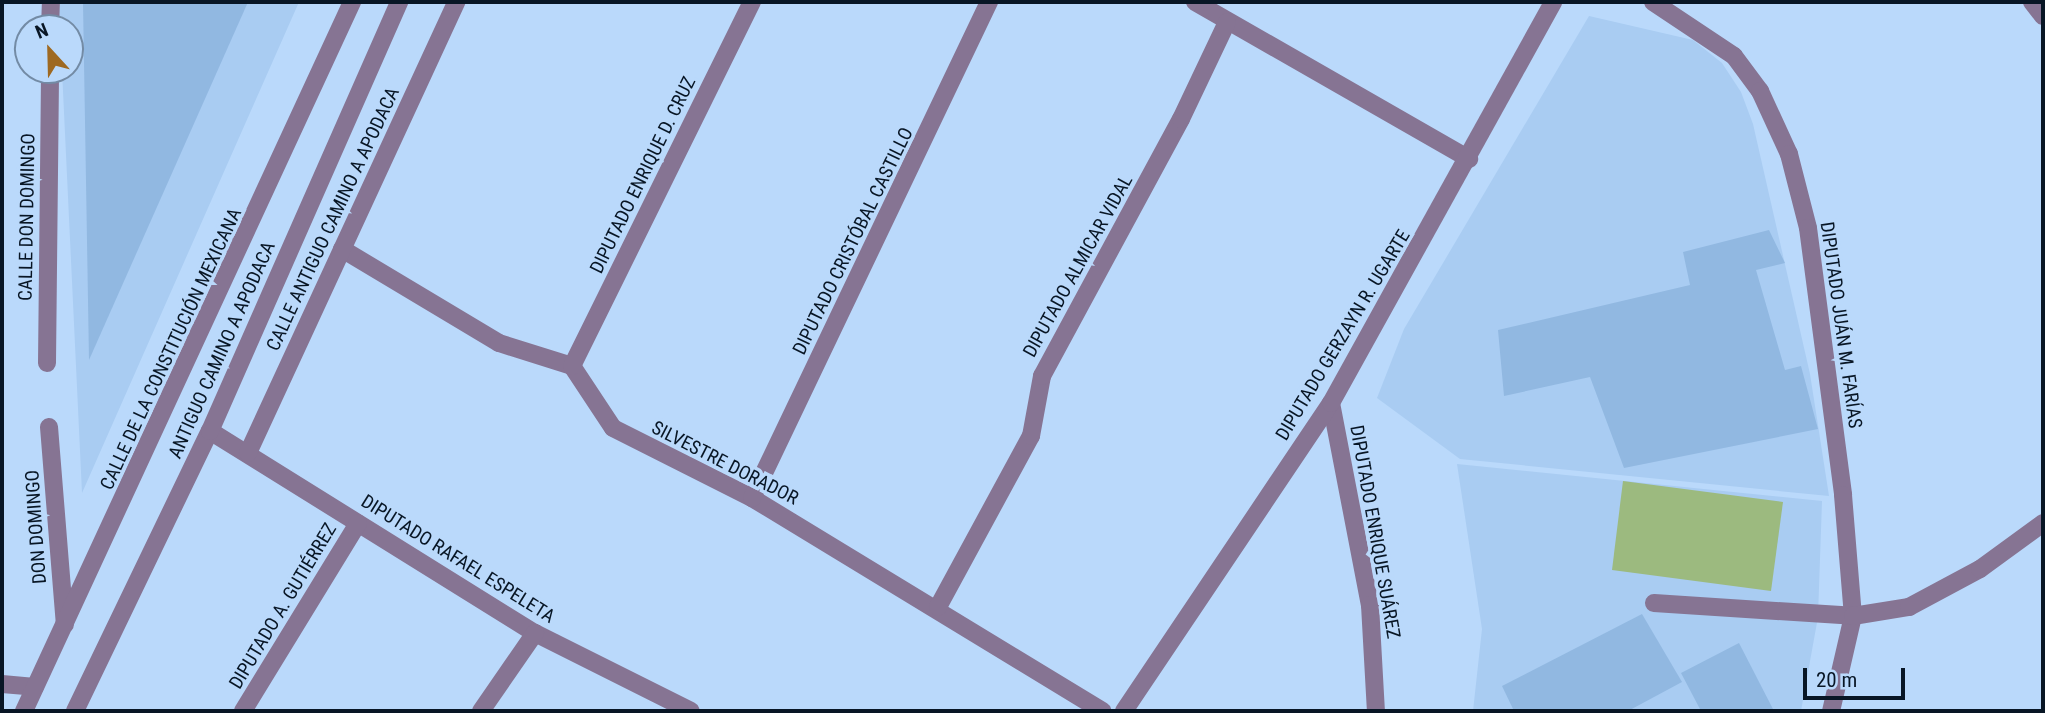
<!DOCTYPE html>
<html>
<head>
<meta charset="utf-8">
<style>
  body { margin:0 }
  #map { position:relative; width:2045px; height:713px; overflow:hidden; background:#bad9fb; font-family:"Roboto Condensed",sans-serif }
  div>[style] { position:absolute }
  .built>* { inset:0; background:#a9ccf2 }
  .green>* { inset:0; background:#9cba7f }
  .building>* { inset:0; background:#91b8e1 }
  .minor>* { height:18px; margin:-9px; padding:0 9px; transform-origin:9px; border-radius:9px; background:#867493 }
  span { translate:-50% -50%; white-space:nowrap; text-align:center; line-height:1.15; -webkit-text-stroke:7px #bad9fb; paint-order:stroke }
  .street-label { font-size:19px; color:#081625 }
  .frame { position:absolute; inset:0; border:4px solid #081625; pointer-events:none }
  .north { position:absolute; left:14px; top:14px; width:70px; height:70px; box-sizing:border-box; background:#bad9fb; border:2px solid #738ba5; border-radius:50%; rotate:338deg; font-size:19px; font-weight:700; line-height:28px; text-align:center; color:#081625 }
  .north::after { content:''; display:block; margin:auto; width:24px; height:32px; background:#9e6921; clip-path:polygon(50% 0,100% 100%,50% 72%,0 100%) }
  .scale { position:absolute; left:1803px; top:668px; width:102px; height:32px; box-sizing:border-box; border:4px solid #081625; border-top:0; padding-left:9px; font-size:21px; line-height:24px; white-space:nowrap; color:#081625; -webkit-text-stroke:5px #bad9fb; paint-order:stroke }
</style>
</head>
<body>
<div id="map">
  <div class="built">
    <i style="clip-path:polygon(58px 2px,299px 2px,82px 493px,62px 70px,70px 70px,70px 28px,59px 28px)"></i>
    <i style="clip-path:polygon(1589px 16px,1693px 40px,1722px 63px,1741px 92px,1753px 124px,1810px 374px,1829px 496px,1460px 459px,1377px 398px,1404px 329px)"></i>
    <i style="clip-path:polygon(1457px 464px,1822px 501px,1818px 617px,1801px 711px,1473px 711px,1482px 629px)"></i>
  </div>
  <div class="green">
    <i style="clip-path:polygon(1623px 481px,1783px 502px,1771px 591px,1612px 570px)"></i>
  </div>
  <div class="building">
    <i style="clip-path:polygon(83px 2px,248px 2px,89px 360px)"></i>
    <i style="clip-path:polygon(1769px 230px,1785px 263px,1756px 270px,1785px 370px,1801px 366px,1818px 429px,1624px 468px,1590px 377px,1504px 396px,1498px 330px,1690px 285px,1683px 252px)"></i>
    <i style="clip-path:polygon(1642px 614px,1682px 682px,1628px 711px,1514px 711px,1502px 686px)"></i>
    <i style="clip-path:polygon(1739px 643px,1774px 711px,1701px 711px,1681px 673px)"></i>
  </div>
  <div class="minor">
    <i style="left:1195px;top:2px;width:316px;rotate:29.8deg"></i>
    <i style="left:1653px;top:2px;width:97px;rotate:33.7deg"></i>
    <i style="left:1734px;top:56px;width:44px;rotate:53.4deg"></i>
    <i style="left:1760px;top:91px;width:69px;rotate:65.3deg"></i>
    <i style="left:1789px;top:154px;width:76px;rotate:75.6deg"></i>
    <i style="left:1808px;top:228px;width:269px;rotate:82.5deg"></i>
    <i style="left:1843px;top:495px;width:121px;rotate:85.3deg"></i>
    <i style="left:1853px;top:616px;width:98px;rotate:103deg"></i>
    <i style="left:2032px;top:2px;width:18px;rotate:52deg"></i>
    <i style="left:50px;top:28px;width:26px;rotate:-88deg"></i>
    <i style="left:342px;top:249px;width:183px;rotate:30.9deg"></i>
    <i style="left:499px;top:343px;width:77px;rotate:17.5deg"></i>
    <i style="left:572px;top:366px;width:74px;rotate:56.5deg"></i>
    <i style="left:613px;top:428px;width:156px;rotate:26.7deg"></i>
    <i style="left:752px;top:498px;width:410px;rotate:31.3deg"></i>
    <i style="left:47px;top:363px;width:293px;rotate:-89.4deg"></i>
    <i style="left:572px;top:366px;width:406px;rotate:-63.7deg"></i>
    <i style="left:1331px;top:403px;width:206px;rotate:79.1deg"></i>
    <i style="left:1370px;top:605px;width:106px;rotate:86.8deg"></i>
    <i style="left:49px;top:427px;width:198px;rotate:85.4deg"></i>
    <i style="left:210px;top:431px;width:383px;rotate:31.9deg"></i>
    <i style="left:535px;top:633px;width:174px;rotate:26.6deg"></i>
    <i style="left:248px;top:453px;width:497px;rotate:-65.2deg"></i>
    <i style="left:752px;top:498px;width:550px;rotate:-64.46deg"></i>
    <i style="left:1654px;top:603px;width:199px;rotate:3.7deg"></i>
    <i style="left:1853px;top:616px;width:57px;rotate:-9.1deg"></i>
    <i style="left:1909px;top:607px;width:81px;rotate:-28.2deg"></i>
    <i style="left:1980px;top:569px;width:78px;rotate:-36.1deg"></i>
    <i style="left:938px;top:607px;width:195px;rotate:-61.5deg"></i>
    <i style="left:1031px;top:436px;width:61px;rotate:-79.6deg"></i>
    <i style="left:1042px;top:376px;width:292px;rotate:-61.6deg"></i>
    <i style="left:1181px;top:119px;width:107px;rotate:-64.6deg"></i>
    <i style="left:2px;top:684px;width:33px;rotate:5deg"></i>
    <i style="left:24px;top:711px;width:781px;rotate:-65.17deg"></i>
    <i style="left:75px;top:711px;width:311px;rotate:-64.3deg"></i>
    <i style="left:210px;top:431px;width:469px;rotate:-66.2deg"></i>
    <i style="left:243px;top:711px;width:220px;rotate:-58.5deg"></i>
    <i style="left:481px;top:711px;width:95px;rotate:-55.3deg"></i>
    <i style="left:1124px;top:711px;width:371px;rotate:-56.1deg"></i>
    <i style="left:1331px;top:403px;width:458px;rotate:-61deg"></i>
  </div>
  <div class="street-label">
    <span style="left:643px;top:175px;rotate:-64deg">DIPUTADO ENRIQUE D. CRUZ</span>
    <span style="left:27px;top:217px;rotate:-89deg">CALLE DON DOMINGO</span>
    <span style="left:333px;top:219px;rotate:-65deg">CALLE ANTIGUO CAMINO A APODACA</span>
    <span style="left:853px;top:241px;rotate:-64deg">DIPUTADO CRISTÓBAL CASTILLO</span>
    <span style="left:1078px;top:266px;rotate:-61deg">DIPUTADO ALMICAR VIDAL</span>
    <span style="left:1841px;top:325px;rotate:82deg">DIPUTADO JUÁN M. FARÍAS</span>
    <span style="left:1343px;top:335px;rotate:-59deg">DIPUTADO GERZAYN R. UGARTE</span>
    <span style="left:171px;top:349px;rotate:-65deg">CALLE DE LA CONSTITUCIÓN MEXICANA</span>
    <span style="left:222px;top:350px;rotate:-66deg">ANTIGUO CAMINO A APODACA</span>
    <span style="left:725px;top:463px;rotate:27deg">SILVESTRE DORADOR</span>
    <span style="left:36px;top:527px;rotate:-94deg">DON DOMINGO</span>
    <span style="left:1375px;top:532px;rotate:80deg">DIPUTADO ENRIQUE SUÁREZ</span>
    <span style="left:458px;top:559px;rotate:32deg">DIPUTADO RAFAEL ESPELETA</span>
    <span style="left:283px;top:606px;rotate:-59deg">DIPUTADO A. GUTIÉRREZ</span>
  </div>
  <div class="frame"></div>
  <div class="north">N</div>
  <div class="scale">20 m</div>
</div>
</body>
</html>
